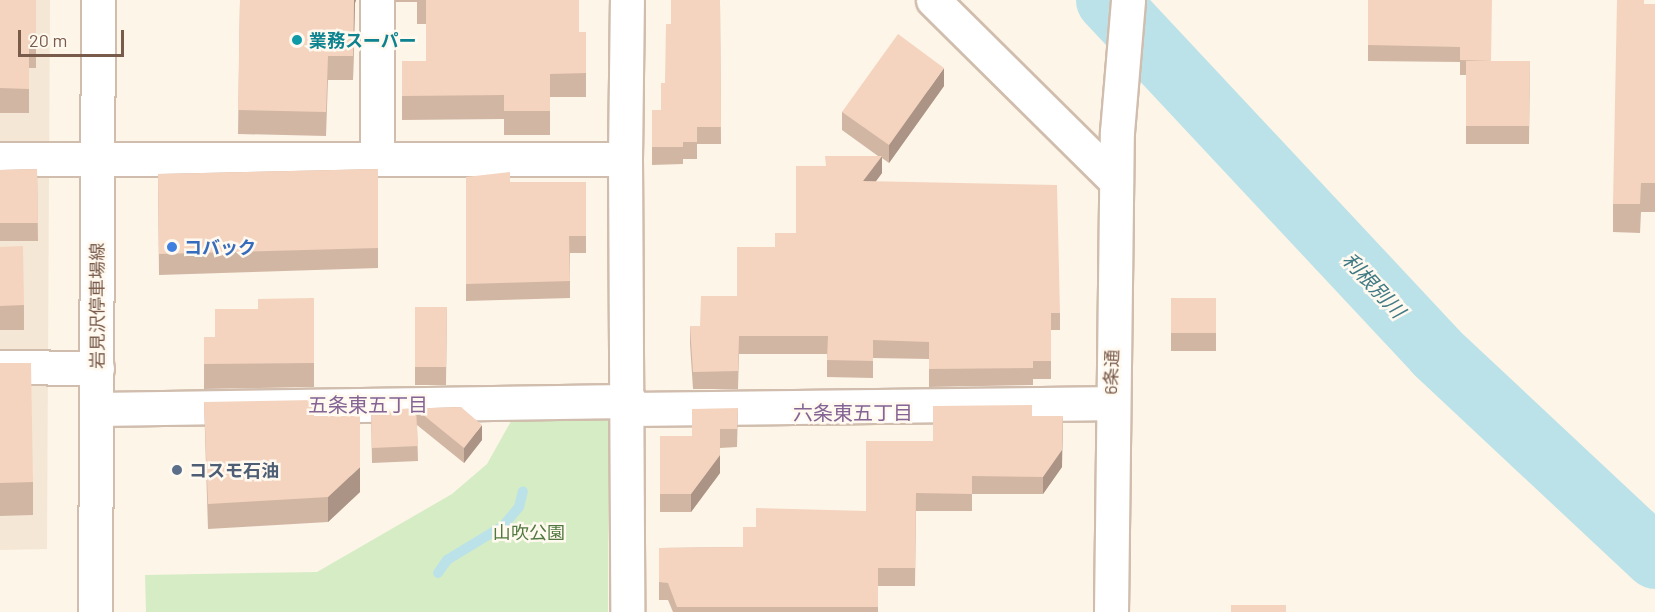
<!DOCTYPE html>
<html>
<head>
<meta charset="utf-8">
<style>
  body { margin:0 }
  #map { position:relative; width:1655px; height:612px; overflow:hidden; background:#fdf5e8; font-family:Barlow,"Noto Sans JP",sans-serif }
  div>[style] { position:absolute }
  .residential>* { inset:0; background:#f5e7d6 }
  .green>* { inset:0; background:#d5ecc5 }
  .stream>* { height:10px; margin:-5px; padding:0 5px; transform-origin:5px; border-radius:5px; background:#bbe2e8 }
  .river>* { height:63px; margin:-31.5px; padding:0 31.5px; transform-origin:31.5px; border-radius:31.5px; background:#bbe2e8 }
  .roads { filter:drop-shadow(2px 0 #d0bdad) drop-shadow(-2px 0 #d0bdad) drop-shadow(0 2px #d0bdad) drop-shadow(0 -2px #d0bdad) }
  .minor>* { height:33px; margin:-16.5px; padding:0 16.5px; transform-origin:16.5px; border-radius:16.5px; background:#fff }
  .tertiary>* { height:33px; margin:-16.5px; padding:0 16.5px; transform-origin:16.5px; border-radius:16.5px; background:#fff }
  .secondary>* { height:33px; margin:-16.5px; padding:0 16.5px; transform-origin:16.5px; border-radius:16.5px; background:#fff }
  .wall>* { inset:0; background:#d2b6a4 }
  .shaded-wall>* { inset:0; background:#ab9486 }
  .building>* { inset:0; background:#f4d4bf }
  .dots>* { width:16px; height:16px; translate:-50% -50%; box-sizing:border-box; border:3px solid #fff9ef; border-radius:50% }
  span { translate:-50% -50%; white-space:nowrap; text-align:center; line-height:1.15; -webkit-text-stroke:5px #fff9ef; paint-order:stroke }
  .culture-label { font-size:18px; color:#0d838f; font-weight:700 }
  .left { translate:0 -50%; text-align:left }
  .shop-label { font-size:18px; color:#366cbe; font-weight:700 }
  .street-label { font-size:18px; color:#795b4b }
  .service-label { font-size:18px; color:#4e5e75; font-weight:700 }
  .park-label { font-size:18px; color:#50793f }
  .water-label { font-size:20px; color:#407a85; font-style:italic }
  .neighbourhood-label { font-size:20px; color:#846395 }
  .scale { position:absolute; left:18px; top:30px; width:106px; height:27px; box-sizing:border-box; border:3px solid #795b4b; border-top:0; padding-left:8px; font-size:18px; line-height:21px; white-space:nowrap; color:#795b4b; -webkit-text-stroke:4px #fff9ef; paint-order:stroke }
</style>
</head>
<body>
<div id="map">
  <div class="residential">
    <i style="clip-path:polygon(0 0,50px 0,47px 549px,0 550px)"></i>
  </div>
  <div class="green">
    <i style="clip-path:polygon(609px 414px,608px 612px,146px 612px,145px 575px,317px 572px,452px 494px,487px 464px,514px 416px)"></i>
  </div>
  <div class="stream">
    <i style="left:438px;top:573px;width:16px;rotate:-55deg"></i>
    <i style="left:447px;top:560px;width:66px;rotate:-31.3deg"></i>
    <i style="left:503px;top:526px;width:25px;rotate:-50deg"></i>
    <i style="left:519px;top:507px;width:16px;rotate:-76deg"></i>
  </div>
  <div class="river">
    <i style="left:1107px;top:0;width:482px;rotate:46.9deg"></i>
    <i style="left:1436px;top:352px;width:300px;rotate:43.1deg"></i>
  </div>
  <div class="roads">
    <div class="minor">
      <i style="left:933px;top:0;width:257px;rotate:44.7deg"></i>
      <i style="left:0;top:159px;width:625px"></i>
      <i style="left:625px;top:159px;width:453px;rotate:89.7deg"></i>
      <i style="left:377px;top:159px;width:159px;rotate:-90deg"></i>
      <i style="left:625px;top:159px;width:159px;rotate:-89.3deg"></i>
      <i style="left:0;top:367px;width:97px;rotate:0.6deg"></i>
      <i style="left:97px;top:409px;width:533px;rotate:-0.86deg"></i>
      <i style="left:630px;top:409px;width:480px;rotate:-0.7deg"></i>
    </div>
    <div class="tertiary">
      <i style="left:1111px;top:612px;width:480px;rotate:-89.3deg"></i>
      <i style="left:1117px;top:132px;width:132px;rotate:-85.2deg"></i>
    </div>
    <div class="secondary">
      <i style="left:95px;top:612px;width:612px;rotate:-89.72deg"></i>
    </div>
  </div>
  <div class="wall">
    <i style="clip-path:polygon(0 0,36px 0,36px 68px,29px 68px,29px 113px,0 113px)"></i>
    <i style="clip-path:polygon(240px 0,356px 0,355px 3px,353px 80px,328px 80px,326px 136px,238px 134px)"></i>
    <i style="clip-path:polygon(395px 0,579px 0,579px 32px,586px 32px,586px 97px,550px 97px,550px 135px,504px 135px,504px 119px,402px 120px,402px 61px,426px 61px,426px 24px,417px 24px,417px 2px,396px 2px)"></i>
    <i style="clip-path:polygon(720px 0,721px 144px,697px 144px,697px 159px,683px 159px,683px 164px,652px 165px,652px 110px,661px 110px,665px 83px,671px 24px)"></i>
    <i style="clip-path:polygon(1368px 0,1491px 61px,1530px 61px,1529px 144px,1466px 144px,1466px 75px,1460px 75px,1460px 62px,1368px 61px)"></i>
    <i style="clip-path:polygon(1644px 4px,1655px 4px,1655px 212px,1641px 212px,1640px 233px,1613px 232px,1613px 204px)"></i>
    <i style="clip-path:polygon(944px 86px,889px 163px,882px 158px,882px 173px,875px 182px,1060px 313px,1060px 330px,1051px 330px,1051px 379px,1033px 379px,1033px 385px,929px 387px,929px 359px,873px 358px,873px 378px,827px 377px,827px 354px,739px 354px,738px 389px,693px 389px,690px 344px,690px 326px,700px 326px,737px 296px,775px 247px,796px 233px,826px 166px,878px 156px,842px 130px,842px 112px)"></i>
    <i style="clip-path:polygon(37px 169px,38px 241px,0 241px,0 170px)"></i>
    <i style="clip-path:polygon(378px 169px,378px 268px,159px 275px,158px 174px)"></i>
    <i style="clip-path:polygon(466px 177px,510px 182px,586px 182px,586px 253px,570px 253px,570px 298px,466px 301px)"></i>
    <i style="clip-path:polygon(0 247px,24px 305px,24px 330px,0 330px)"></i>
    <i style="clip-path:polygon(314px 298px,314px 387px,204px 389px,204px 337px,215px 337px,258px 309px)"></i>
    <i style="clip-path:polygon(1171px 298px,1216px 298px,1216px 351px,1171px 351px)"></i>
    <i style="clip-path:polygon(415px 307px,447px 307px,446px 385px,415px 385px)"></i>
    <i style="clip-path:polygon(0 363px,33px 482px,33px 515px,0 516px)"></i>
    <i style="clip-path:polygon(204px 402px,314px 416px,360px 492px,328px 522px,208px 529px)"></i>
    <i style="clip-path:polygon(461px 407px,482px 440px,464px 463px,417px 425px,418px 461px,372px 463px,371px 410px)"></i>
    <i style="clip-path:polygon(738px 408px,737px 447px,720px 448px,720px 473px,691px 512px,660px 512px,660px 436px,692px 436px)"></i>
    <i style="clip-path:polygon(1032px 416px,1062px 467px,1043px 494px,972px 494px,972px 511px,916px 511px,915px 586px,878px 586px,878px 612px,673px 612px,668px 600px,659px 600px,659px 548px,743px 547px,756px 527px,866px 511px,933px 441px)"></i>
  </div>
  <div class="shaded-wall">
    <i style="clip-path:polygon(354px 0,356px 0,355px 3px,353px 80px)"></i>
    <i style="clip-path:polygon(944px 68px,944px 86px,889px 163px,889px 145px)"></i>
    <i style="clip-path:polygon(882px 156px,882px 173px,863px 199px,863px 181px)"></i>
    <i style="clip-path:polygon(1063px 416px,1062px 467px,1043px 494px,1043px 477px)"></i>
    <i style="clip-path:polygon(482px 425px,482px 440px,464px 463px,464px 448px)"></i>
    <i style="clip-path:polygon(720px 455px,720px 473px,691px 512px,691px 494px)"></i>
    <i style="clip-path:polygon(360px 467px,360px 492px,328px 522px,328px 497px)"></i>
  </div>
  <div class="building">
    <i style="clip-path:polygon(0 0,36px 0,36px 44px,29px 43px,29px 89px,0 88px)"></i>
    <i style="clip-path:polygon(240px 0,354px 0,353px 56px,328px 56px,326px 112px,238px 110px)"></i>
    <i style="clip-path:polygon(417px 0,579px 0,579px 32px,586px 32px,586px 73px,550px 74px,550px 111px,504px 111px,504px 95px,402px 96px,402px 61px,426px 61px,426px 0)"></i>
    <i style="clip-path:polygon(671px 0,720px 0,721px 127px,697px 127px,697px 142px,683px 142px,683px 147px,652px 147px,652px 110px,661px 110px,661px 83px,665px 83px,666px 24px,671px 24px)"></i>
    <i style="clip-path:polygon(1368px 0,1492px 0,1491px 61px,1460px 60px,1460px 47px,1368px 45px)"></i>
    <i style="clip-path:polygon(1617px 0,1644px 0,1644px 4px,1655px 4px,1655px 183px,1641px 183px,1640px 204px,1613px 204px)"></i>
    <i style="clip-path:polygon(898px 34px,944px 68px,889px 145px,842px 112px)"></i>
    <i style="clip-path:polygon(1466px 61px,1530px 61px,1529px 126px,1466px 126px)"></i>
    <i style="clip-path:polygon(825px 156px,882px 156px,863px 181px,1057px 185px,1060px 313px,1051px 313px,1051px 361px,1033px 361px,1033px 368px,929px 369px,929px 342px,873px 340px,873px 361px,827px 360px,828px 336px,739px 336px,738px 371px,693px 372px,690px 326px,700px 326px,701px 296px,737px 296px,737px 247px,775px 247px,775px 233px,796px 233px,796px 166px,826px 166px)"></i>
    <i style="clip-path:polygon(37px 169px,38px 223px,0 223px,0 170px)"></i>
    <i style="clip-path:polygon(378px 169px,378px 248px,159px 254px,158px 174px)"></i>
    <i style="clip-path:polygon(510px 172px,510px 182px,586px 182px,586px 236px,569px 236px,570px 281px,466px 284px,466px 177px)"></i>
    <i style="clip-path:polygon(23px 246px,24px 305px,0 306px,0 247px)"></i>
    <i style="clip-path:polygon(314px 298px,314px 363px,204px 364px,204px 337px,215px 337px,215px 309px,258px 309px,258px 299px)"></i>
    <i style="clip-path:polygon(1171px 298px,1216px 298px,1216px 333px,1171px 333px)"></i>
    <i style="clip-path:polygon(415px 307px,447px 307px,446px 367px,415px 367px)"></i>
    <i style="clip-path:polygon(0 363px,31px 363px,33px 482px,0 483px)"></i>
    <i style="clip-path:polygon(314px 400px,314px 416px,360px 416px,360px 467px,328px 497px,208px 504px,204px 402px)"></i>
    <i style="clip-path:polygon(1032px 405px,1032px 416px,1063px 416px,1062px 450px,1043px 477px,972px 476px,972px 494px,916px 493px,915px 568px,878px 568px,878px 607px,677px 607px,668px 583px,659px 582px,659px 548px,743px 547px,743px 527px,756px 527px,756px 508px,866px 511px,866px 441px,933px 441px,933px 406px)"></i>
    <i style="clip-path:polygon(461px 407px,482px 425px,464px 448px,416px 409px,418px 446px,372px 448px,371px 410px)"></i>
    <i style="clip-path:polygon(738px 408px,737px 429px,720px 429px,720px 455px,691px 494px,660px 494px,660px 436px,692px 436px,692px 409px)"></i>
    <i style="clip-path:polygon(1231px 605px,1286px 605px,1286px 612px,1231px 612px)"></i>
  </div>
  <div class="dots">
    <i style="left:297px;top:40px;background:#0f9aa8"></i>
    <i style="left:172px;top:247px;background:#3f7fe0"></i>
    <i style="left:177px;top:470px;background:#5c6f8a"></i>
  </div>
  <div class="culture-label">
    <span class="left" style="left:309px;top:40px">業務スーパー</span>
  </div>
  <div class="shop-label">
    <span class="left" style="left:184px;top:247px">コバック</span>
  </div>
  <div class="street-label">
    <span style="left:97px;top:306px;rotate:-90deg">岩見沢停車場線</span>
    <span style="left:1111px;top:372px;rotate:-88deg">6条通</span>
  </div>
  <div class="service-label">
    <span class="left" style="left:189px;top:470px">コスモ石油</span>
  </div>
  <div class="park-label">
    <span style="left:529px;top:532px">山吹公園</span>
  </div>
  <div class="water-label">
    <span style="left:1374px;top:285px;rotate:47deg">利根別川</span>
  </div>
  <div class="neighbourhood-label">
    <span style="left:368px;top:404px">五条東五丁目</span>
    <span style="left:853px;top:412px">六条東五丁目</span>
  </div>
  <div class="scale">20 m</div>
</div>
</body>
</html>
